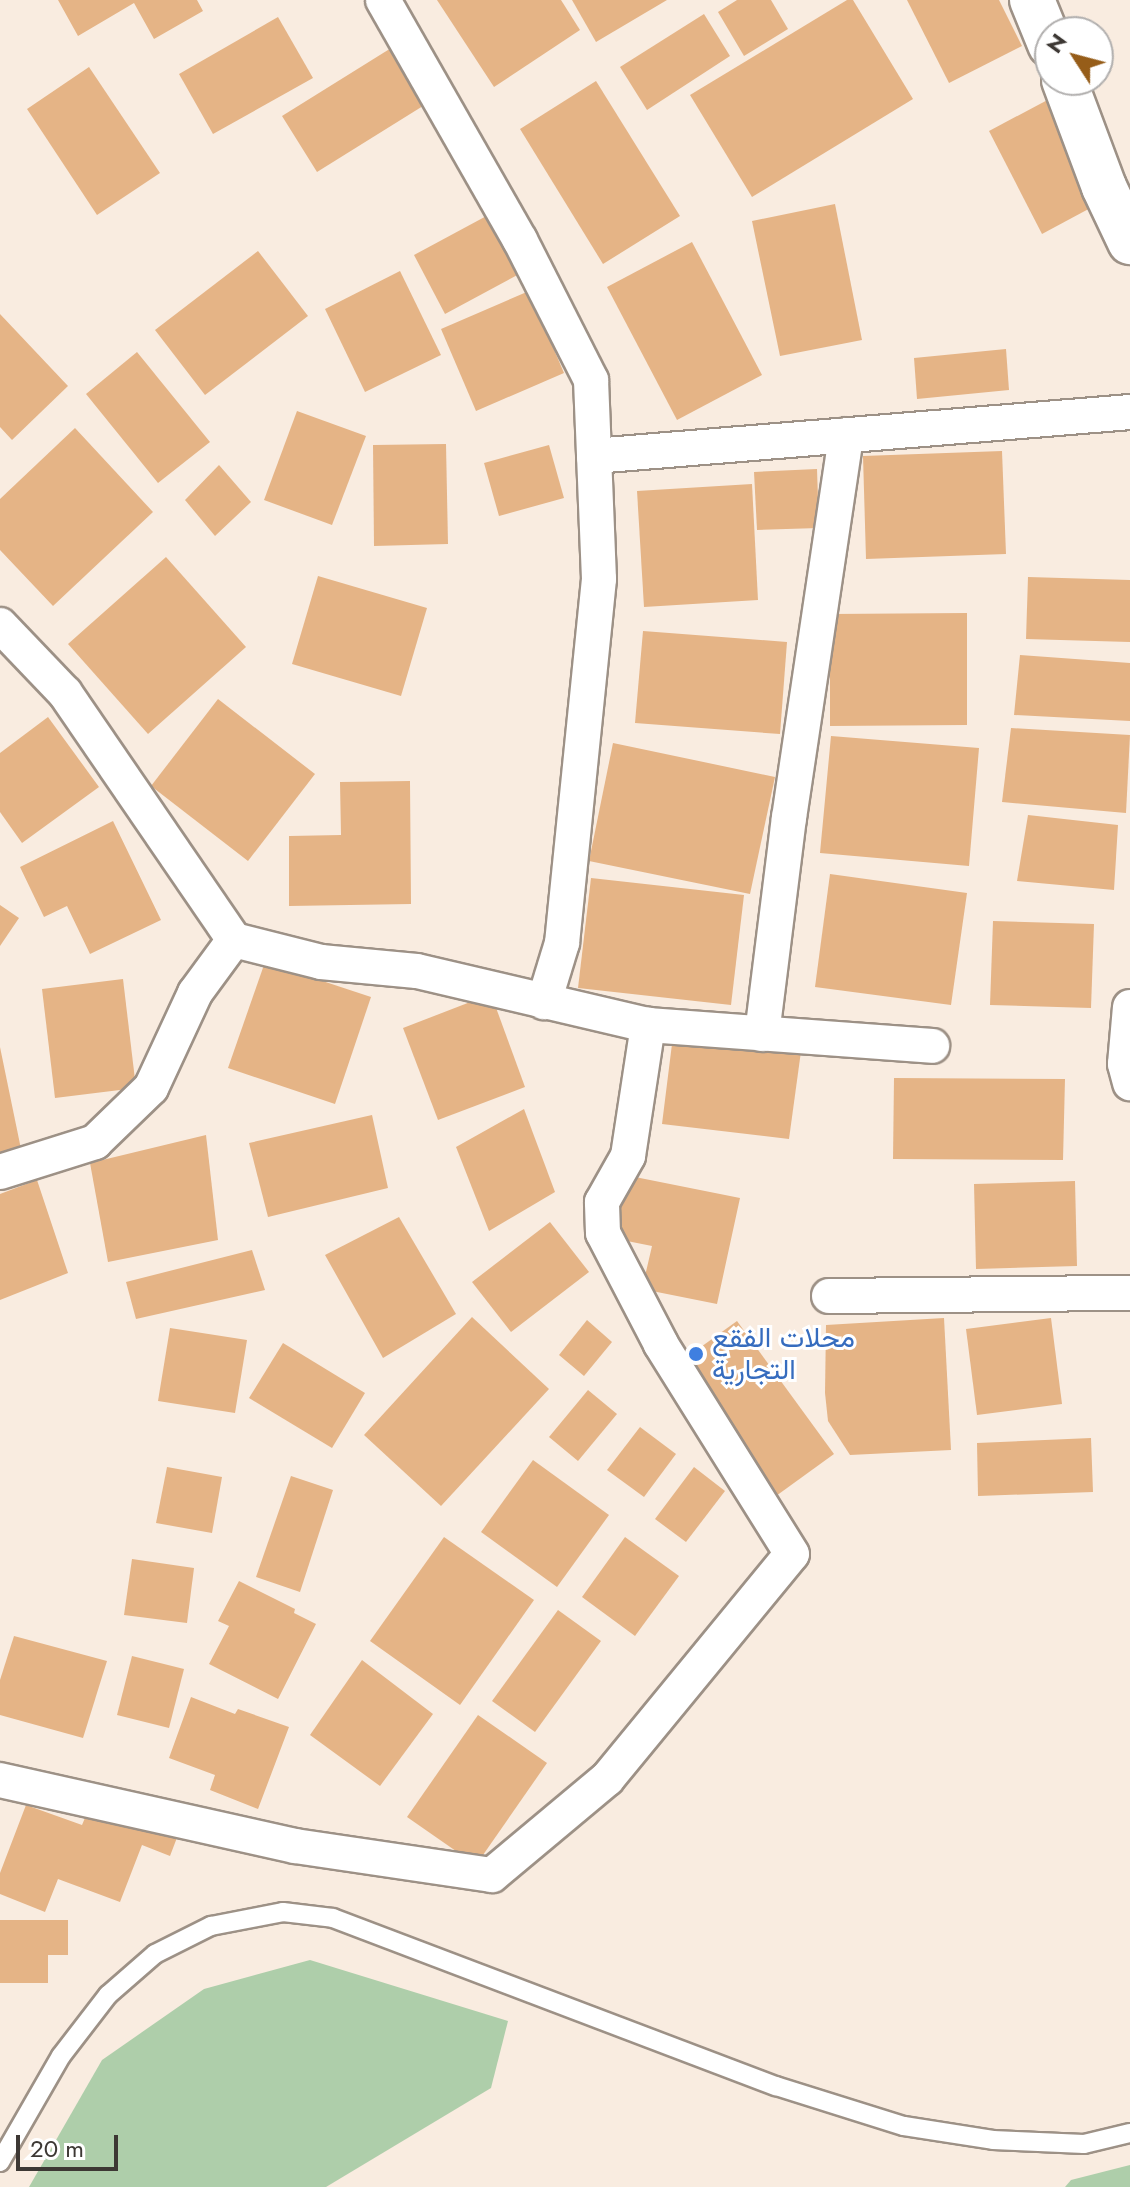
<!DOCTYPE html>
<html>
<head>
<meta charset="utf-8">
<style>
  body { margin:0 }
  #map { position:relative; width:1130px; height:2187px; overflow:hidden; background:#f9ece0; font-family:Jost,Vazirmatn,sans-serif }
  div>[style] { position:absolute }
  .green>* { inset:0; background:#aeceaa }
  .building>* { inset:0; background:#e5b486 }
  .roads { filter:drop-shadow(2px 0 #9d9186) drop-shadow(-2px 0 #9d9186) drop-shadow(0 2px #9d9186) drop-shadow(0 -2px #9d9186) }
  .lane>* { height:18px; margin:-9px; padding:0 9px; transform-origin:9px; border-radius:9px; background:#fff }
  .street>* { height:34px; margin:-17px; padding:0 17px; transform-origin:17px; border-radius:17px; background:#fff }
  .secondary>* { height:44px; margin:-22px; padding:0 22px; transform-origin:22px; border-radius:22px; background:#fff }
  .dots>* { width:22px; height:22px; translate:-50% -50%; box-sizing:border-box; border:4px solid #fff; border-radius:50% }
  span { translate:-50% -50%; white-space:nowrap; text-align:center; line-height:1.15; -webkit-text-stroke:6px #fff; paint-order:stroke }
  .shop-label { font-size:28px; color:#366cbe }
  .left { translate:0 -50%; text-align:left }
  .north { position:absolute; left:1034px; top:16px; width:80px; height:80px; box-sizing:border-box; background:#fff; border:2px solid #b1afae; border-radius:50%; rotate:306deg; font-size:22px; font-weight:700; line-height:32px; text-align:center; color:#3d3834 }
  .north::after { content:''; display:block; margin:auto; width:28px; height:36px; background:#965d19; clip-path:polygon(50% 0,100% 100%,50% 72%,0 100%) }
  .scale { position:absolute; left:16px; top:2135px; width:102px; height:36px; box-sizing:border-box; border:4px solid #3d3834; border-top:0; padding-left:10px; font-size:24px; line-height:28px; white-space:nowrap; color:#3d3834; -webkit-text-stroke:6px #fff; paint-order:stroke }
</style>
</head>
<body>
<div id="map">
  <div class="green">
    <i style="clip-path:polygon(310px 1960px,508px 2021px,491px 2088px,326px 2187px,29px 2187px,102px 2060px,204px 1989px)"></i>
    <i style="clip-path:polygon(1130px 2165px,1130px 2187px,1065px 2187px,1071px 2180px)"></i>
  </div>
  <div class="building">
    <i style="clip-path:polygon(58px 0,197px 0,203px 11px,154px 39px,134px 3px,78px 36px)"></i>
    <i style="clip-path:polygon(437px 0,561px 0,580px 30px,494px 87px)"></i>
    <i style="clip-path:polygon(572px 0,667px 0,596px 42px)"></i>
    <i style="clip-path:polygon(737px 0,771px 0,788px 29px,744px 56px,718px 12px)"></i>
    <i style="clip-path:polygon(847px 0,853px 0,913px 99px,752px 197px,690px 95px)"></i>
    <i style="clip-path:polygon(907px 0,999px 0,1022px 46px,949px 83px)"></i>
    <i style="clip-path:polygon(704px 14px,730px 56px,647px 110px,620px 67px)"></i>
    <i style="clip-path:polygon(278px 17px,313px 78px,213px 134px,179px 74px)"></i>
    <i style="clip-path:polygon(396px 45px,431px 101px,317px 172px,282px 116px)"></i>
    <i style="clip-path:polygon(89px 67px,160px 173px,97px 215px,27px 109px)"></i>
    <i style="clip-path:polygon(596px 81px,680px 216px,603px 264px,520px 129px)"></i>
    <i style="clip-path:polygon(1055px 96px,1109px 198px,1042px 234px,989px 131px)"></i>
    <i style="clip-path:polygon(835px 204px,862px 340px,780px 356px,752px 221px)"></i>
    <i style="clip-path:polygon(492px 213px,523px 272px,445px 314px,414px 255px)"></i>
    <i style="clip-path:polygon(692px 242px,762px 375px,677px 420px,607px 287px)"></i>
    <i style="clip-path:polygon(258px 251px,308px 316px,205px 395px,155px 330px)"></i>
    <i style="clip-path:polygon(400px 271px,441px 355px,365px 392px,325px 309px)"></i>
    <i style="clip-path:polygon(529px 291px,564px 373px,476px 411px,441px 329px)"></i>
    <i style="clip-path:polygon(0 314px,68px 386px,12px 440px,0 427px)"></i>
    <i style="clip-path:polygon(1006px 349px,1009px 390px,917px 399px,914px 358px)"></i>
    <i style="clip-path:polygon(137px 352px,210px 442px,158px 483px,86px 394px)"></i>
    <i style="clip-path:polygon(297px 411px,366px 436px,332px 525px,264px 500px)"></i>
    <i style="clip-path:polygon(75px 428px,153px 512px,53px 606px,0 550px,0 499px)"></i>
    <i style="clip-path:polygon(446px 444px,448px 544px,374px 546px,373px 445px)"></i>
    <i style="clip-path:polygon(549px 445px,564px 498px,499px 516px,484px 463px)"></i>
    <i style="clip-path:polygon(1002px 451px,1006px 554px,866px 559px,863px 456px)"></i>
    <i style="clip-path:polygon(219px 465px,251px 502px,215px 536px,185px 500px)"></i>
    <i style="clip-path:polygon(817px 469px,819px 528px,757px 530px,754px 472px)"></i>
    <i style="clip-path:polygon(752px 484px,758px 600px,644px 607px,637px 491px)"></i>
    <i style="clip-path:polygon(166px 557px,246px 647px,148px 734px,68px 644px)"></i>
    <i style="clip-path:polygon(318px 576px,427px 608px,401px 696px,292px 664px)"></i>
    <i style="clip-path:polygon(1028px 577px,1130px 580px,1130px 642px,1026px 639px)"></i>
    <i style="clip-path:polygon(967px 613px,967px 725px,830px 726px,830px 614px)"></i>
    <i style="clip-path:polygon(643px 631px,787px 642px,780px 734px,635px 723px)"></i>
    <i style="clip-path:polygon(1020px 655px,1130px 663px,1130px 721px,1014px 715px)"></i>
    <i style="clip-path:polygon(218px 699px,315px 774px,248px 861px,151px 786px)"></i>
    <i style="clip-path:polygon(48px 717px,99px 787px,22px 843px,0 812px,0 753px)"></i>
    <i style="clip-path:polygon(1011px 728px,1130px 735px,1126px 813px,1002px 802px)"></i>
    <i style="clip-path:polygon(831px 736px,979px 748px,969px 866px,820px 853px)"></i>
    <i style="clip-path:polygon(613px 743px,775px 777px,750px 894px,589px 861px)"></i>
    <i style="clip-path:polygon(410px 781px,411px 904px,289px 906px,289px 836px,341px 835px,340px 782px)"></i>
    <i style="clip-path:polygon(1028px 815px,1118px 825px,1114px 890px,1017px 881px)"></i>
    <i style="clip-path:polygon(113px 821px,161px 920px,90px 954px,67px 906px,44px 917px,20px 867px)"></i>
    <i style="clip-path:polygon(830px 874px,967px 893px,951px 1005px,815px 987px)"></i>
    <i style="clip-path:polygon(591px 878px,744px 895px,731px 1005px,578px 988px)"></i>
    <i style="clip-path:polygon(0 905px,19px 918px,0 946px)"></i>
    <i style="clip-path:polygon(993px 921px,1094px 924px,1091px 1008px,990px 1005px)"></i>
    <i style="clip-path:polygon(265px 962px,371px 997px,335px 1104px,228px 1068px)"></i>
    <i style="clip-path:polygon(123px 979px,136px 1088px,55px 1098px,42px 989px)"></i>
    <i style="clip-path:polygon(491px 994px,525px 1087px,438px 1120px,403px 1028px)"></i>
    <i style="clip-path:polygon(674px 1028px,802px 1044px,789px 1139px,662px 1124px)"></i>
    <i style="clip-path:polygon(0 1047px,21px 1149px,0 1153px)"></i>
    <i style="clip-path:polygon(894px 1078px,1065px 1079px,1063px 1160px,893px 1159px)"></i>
    <i style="clip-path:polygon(524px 1109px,555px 1192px,489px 1231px,456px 1147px)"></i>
    <i style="clip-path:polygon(372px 1115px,388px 1188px,268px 1217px,249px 1143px)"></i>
    <i style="clip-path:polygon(206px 1135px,218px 1240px,108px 1262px,90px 1163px)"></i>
    <i style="clip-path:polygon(620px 1174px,740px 1198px,717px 1304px,642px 1289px,652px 1246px,607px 1237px)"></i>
    <i style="clip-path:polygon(37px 1180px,68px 1273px,0 1300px,0 1194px)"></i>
    <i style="clip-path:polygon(1075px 1181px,1077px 1266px,976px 1269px,974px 1184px)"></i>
    <i style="clip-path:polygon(399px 1217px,456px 1314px,383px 1358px,325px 1255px)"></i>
    <i style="clip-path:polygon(550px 1222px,589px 1272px,511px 1332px,472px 1282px)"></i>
    <i style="clip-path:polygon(252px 1250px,265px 1290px,136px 1319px,126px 1282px)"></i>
    <i style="clip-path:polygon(472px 1317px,549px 1389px,441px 1506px,364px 1435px)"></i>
    <i style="clip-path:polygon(944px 1318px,951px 1450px,850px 1455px,828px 1421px,825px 1393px,826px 1325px)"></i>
    <i style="clip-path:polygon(1051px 1318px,1062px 1404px,977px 1415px,966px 1329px)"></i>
    <i style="clip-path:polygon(587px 1320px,612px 1342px,584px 1376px,559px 1355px)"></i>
    <i style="clip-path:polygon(737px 1321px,834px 1454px,776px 1496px,680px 1362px)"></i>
    <i style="clip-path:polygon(170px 1328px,247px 1340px,235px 1413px,158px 1401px)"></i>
    <i style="clip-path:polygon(283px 1343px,365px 1393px,332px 1448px,249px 1398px)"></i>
    <i style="clip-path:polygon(588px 1390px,617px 1414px,578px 1461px,549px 1437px)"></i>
    <i style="clip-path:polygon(640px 1427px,676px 1454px,644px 1497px,607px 1470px)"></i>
    <i style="clip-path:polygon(1091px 1438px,1093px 1492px,978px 1496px,977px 1443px)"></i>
    <i style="clip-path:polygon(533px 1460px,609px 1515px,557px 1587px,481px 1532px)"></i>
    <i style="clip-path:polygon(167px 1467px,222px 1477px,212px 1533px,156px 1523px)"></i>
    <i style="clip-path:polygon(694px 1467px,725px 1491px,686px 1542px,655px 1519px)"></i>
    <i style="clip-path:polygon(291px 1476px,333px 1490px,300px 1592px,256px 1577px)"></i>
    <i style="clip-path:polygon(444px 1537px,534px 1600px,460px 1705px,370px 1641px)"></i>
    <i style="clip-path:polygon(625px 1537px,679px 1576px,635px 1636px,582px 1597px)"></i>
    <i style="clip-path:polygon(132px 1559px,194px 1568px,187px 1623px,124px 1615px)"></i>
    <i style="clip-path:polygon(239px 1581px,295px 1609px,294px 1613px,316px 1624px,278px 1699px,209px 1664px,229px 1626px,218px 1621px)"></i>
    <i style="clip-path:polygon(558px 1610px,601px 1641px,535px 1732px,492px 1701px)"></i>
    <i style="clip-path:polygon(14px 1636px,107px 1661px,83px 1738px,0 1715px,0 1680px)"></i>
    <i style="clip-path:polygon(132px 1656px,184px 1669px,169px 1728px,117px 1715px)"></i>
    <i style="clip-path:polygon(362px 1660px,433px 1714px,380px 1786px,310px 1735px)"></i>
    <i style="clip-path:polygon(191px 1697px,235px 1714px,238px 1709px,289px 1727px,258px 1809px,210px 1790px,215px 1775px,169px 1758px)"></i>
    <i style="clip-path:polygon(478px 1715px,547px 1763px,476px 1865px,407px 1817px)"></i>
    <i style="clip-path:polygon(92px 1801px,178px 1835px,170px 1856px,142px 1845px,120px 1902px,58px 1879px,45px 1912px,0 1894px,0 1873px,26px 1805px,82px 1825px)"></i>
    <i style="clip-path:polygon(0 1920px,68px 1920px,68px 1955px,48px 1955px,48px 1983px,0 1983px)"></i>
  </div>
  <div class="roads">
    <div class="lane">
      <i style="left:0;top:2162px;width:122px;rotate:-60.1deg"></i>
      <i style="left:61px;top:2056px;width:77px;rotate:-52.4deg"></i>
      <i style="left:108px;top:1995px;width:62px;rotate:-41.1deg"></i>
      <i style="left:155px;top:1954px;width:63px;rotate:-26.6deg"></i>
      <i style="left:211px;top:1926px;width:73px;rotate:-11deg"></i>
      <i style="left:283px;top:1912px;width:50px;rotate:6.8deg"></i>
      <i style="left:333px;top:1918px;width:474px;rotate:20.8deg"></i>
      <i style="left:776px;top:2086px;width:134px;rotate:17.4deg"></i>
      <i style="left:904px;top:2126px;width:90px;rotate:8.9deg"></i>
      <i style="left:993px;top:2140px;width:91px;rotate:2.5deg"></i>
      <i style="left:1084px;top:2144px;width:47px;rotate:-13.4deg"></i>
    </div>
    <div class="street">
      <i style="left:383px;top:0;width:276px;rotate:60.3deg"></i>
      <i style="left:520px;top:240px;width:157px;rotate:63.1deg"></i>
      <i style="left:591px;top:380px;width:199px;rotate:87.7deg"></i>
      <i style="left:599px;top:579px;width:366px;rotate:95.8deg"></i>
      <i style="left:562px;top:943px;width:62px;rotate:107deg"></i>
      <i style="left:594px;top:456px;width:538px;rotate:-4.69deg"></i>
      <i style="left:0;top:625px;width:94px;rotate:46.3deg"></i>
      <i style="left:65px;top:693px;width:299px;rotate:55.6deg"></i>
      <i style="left:1130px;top:1007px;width:57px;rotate:95deg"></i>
      <i style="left:1125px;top:1064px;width:20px;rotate:75deg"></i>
      <i style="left:762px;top:1034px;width:218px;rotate:-82.9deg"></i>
      <i style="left:789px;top:818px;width:387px;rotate:-81.5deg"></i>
      <i style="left:0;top:1172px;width:100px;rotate:-17.5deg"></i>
      <i style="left:95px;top:1142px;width:78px;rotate:-44deg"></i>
      <i style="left:151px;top:1088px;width:105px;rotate:-65.1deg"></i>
      <i style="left:195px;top:993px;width:66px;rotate:-53.7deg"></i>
      <i style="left:234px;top:940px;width:90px;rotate:14.2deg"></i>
      <i style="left:321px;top:962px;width:96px;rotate:5.4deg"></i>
      <i style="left:417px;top:971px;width:237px;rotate:13.2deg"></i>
      <i style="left:648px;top:1025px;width:285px;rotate:4.2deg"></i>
      <i style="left:829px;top:1296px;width:301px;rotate:-0.6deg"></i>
      <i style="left:0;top:1780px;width:302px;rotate:12.6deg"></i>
      <i style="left:295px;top:1846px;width:199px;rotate:8.4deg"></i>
      <i style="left:492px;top:1875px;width:150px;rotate:-39.9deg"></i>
      <i style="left:607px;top:1779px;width:291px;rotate:-50.6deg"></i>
      <i style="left:792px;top:1554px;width:248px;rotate:-122deg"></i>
      <i style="left:661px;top:1344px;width:125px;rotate:-117.6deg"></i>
      <i style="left:603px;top:1233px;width:31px;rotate:-92deg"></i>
      <i style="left:602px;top:1202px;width:53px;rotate:-60.5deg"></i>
      <i style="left:628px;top:1156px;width:133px;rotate:-81.3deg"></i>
    </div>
    <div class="secondary">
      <i style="left:1032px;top:0;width:48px;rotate:67.8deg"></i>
      <i style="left:1064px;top:80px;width:114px;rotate:69.5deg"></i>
      <i style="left:1104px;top:187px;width:61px;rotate:64.7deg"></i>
    </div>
  </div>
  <div class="dots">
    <i style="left:696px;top:1354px;background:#3f7fe0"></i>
  </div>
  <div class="shop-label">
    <span class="left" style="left:712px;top:1354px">محلات الفقع<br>التجارية</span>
  </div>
  <div class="north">N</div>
  <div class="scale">20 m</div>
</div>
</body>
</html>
